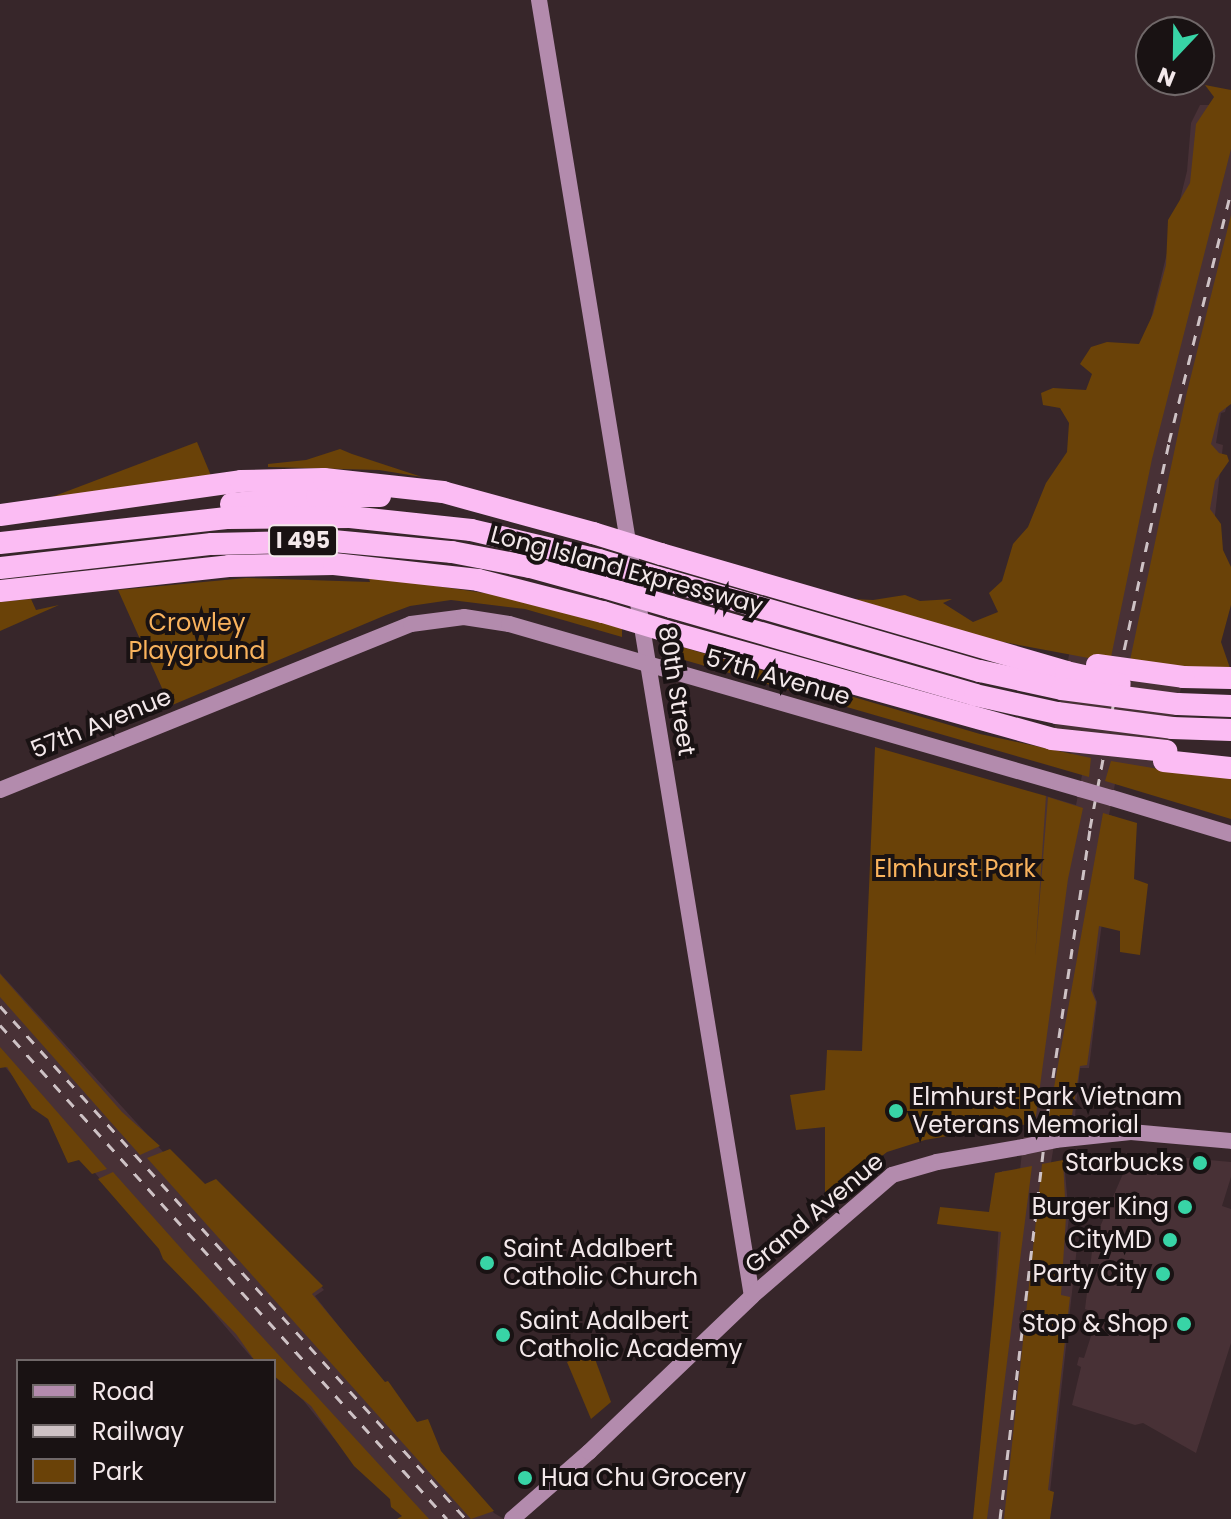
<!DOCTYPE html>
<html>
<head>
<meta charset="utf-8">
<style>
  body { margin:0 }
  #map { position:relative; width:1231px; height:1519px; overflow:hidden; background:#37262a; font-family:Poppins,sans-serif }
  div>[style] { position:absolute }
  .built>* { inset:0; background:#483136 }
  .green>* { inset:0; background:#6a4208 }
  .secondary>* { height:16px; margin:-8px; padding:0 8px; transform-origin:8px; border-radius:8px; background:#b38bad }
  .highway>* { height:22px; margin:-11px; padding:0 11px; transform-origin:11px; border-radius:11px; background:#fbbcf3 }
  .rail>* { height:3px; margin-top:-1.5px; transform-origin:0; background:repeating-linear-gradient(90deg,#cec2c5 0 10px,transparent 0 20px) }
  .secondary-bridge>* { height:16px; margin:-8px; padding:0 8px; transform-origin:8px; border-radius:8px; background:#b38bad }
  .highway-bridge>* { height:22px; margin:-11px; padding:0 11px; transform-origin:11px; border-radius:11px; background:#fbbcf3 }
  .dots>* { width:22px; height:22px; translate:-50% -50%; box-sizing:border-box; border:4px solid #191213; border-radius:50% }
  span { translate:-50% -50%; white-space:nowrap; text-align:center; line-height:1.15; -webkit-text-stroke:8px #191213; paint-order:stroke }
  .shield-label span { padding:2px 6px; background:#191213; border:2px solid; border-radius:6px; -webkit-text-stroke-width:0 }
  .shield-label { font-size:22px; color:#f3e8ea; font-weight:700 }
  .street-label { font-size:24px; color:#f3e8ea }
  .park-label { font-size:24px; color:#f9b35d }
  .poi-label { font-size:24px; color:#f3e8ea }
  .left { translate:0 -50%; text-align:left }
  .right { translate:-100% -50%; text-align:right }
  .legend { position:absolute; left:16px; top:1359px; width:260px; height:144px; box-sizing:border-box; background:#191213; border:2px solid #706869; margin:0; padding:10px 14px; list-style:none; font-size:24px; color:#f3e8ea }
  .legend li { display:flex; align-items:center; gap:16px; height:40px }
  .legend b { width:40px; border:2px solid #706869 }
  .north { position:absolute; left:1135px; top:16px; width:80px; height:80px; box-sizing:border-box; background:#191213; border:2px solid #706869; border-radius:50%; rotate:202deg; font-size:22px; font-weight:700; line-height:32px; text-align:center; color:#f3e8ea }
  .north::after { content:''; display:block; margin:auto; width:28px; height:36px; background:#38d4a6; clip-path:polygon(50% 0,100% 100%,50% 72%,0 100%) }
</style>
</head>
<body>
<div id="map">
  <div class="built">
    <i style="clip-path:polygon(1231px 91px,1231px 391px,1225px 412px,1221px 413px,1216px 443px,1223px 445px,1209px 568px,1164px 761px,1130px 787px,1115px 784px,1109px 815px,1116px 817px,1093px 991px,1097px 1002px,1089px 1068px,1080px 1068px,1075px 1116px,1058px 1120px,1051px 1163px,1064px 1161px,1069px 1217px,1066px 1243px,1077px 1247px,1047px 1519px,981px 1519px,1002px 1171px,1020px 1170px,1025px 1125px,1006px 1126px,1022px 1055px,1037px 917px,1043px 806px,1046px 796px,1076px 805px,1082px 775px,1073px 755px,1052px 739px,1070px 650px,1187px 171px,1191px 123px,1200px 105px,1215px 105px)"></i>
    <i style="clip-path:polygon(0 973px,166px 1155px,308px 1271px,324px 1290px,315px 1296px,442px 1457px,494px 1513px,504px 1519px,417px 1519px,358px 1468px,303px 1400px,274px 1375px,274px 1361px,252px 1358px,0 1061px)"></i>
    <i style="clip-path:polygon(1132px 1153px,1231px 1162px,1231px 1177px,1222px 1206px,1231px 1209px,1231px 1343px,1196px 1453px,1143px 1423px,1135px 1425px,1072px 1405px,1081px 1367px,1077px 1365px,1079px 1357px,1084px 1358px,1098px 1314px,1085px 1309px,1093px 1243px)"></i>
  </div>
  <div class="green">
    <i style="clip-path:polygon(1205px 85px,1231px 90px,1231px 149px,1152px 459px,1110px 662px,987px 639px,853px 599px,873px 600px,905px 595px,920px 601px,952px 599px,943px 603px,973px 622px,998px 612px,989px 593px,1002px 581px,1013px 544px,1028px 527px,1046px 483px,1067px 452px,1069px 423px,1060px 408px,1043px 405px,1041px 393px,1053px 388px,1086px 390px,1092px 374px,1080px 364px,1091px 347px,1107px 342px,1139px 344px,1153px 314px,1166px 265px,1168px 220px,1190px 183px,1196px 124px,1214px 97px)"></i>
    <i style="clip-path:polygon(1231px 215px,1231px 404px,1219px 413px,1211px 444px,1219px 453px,1227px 455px,1229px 461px,1215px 481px,1210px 509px,1221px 524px,1223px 550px,1231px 567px,1231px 605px,1221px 642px,1231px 671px,1129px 665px,1186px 396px)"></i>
    <i style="clip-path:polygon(197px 442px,212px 478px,44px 500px)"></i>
    <i style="clip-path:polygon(340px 449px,352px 454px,422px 477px,379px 470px,268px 467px,268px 464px,306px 460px)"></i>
    <i style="clip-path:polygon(368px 576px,498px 595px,550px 607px,622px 628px,622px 637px,525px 609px,451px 600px,410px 606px,386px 615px,170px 706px,118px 590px,246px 578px,370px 582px)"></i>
    <i style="clip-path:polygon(31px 599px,36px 610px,59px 605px,0 631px,0 602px)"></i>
    <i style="clip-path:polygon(665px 642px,980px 734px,1091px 758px,1089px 777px,667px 655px)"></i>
    <i style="clip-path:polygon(875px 747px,1046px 796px,1035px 957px,1048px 797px,1083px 808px,1068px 879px,1035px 1123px,1008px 1127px,1007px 1123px,1006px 1126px,925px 1140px,887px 1152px,825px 1200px,825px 1127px,796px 1130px,790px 1095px,825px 1090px,827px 1050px,862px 1051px)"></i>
    <i style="clip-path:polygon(1111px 761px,1171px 771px,1231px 776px,1231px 819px,1105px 781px)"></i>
    <i style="clip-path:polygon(1103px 813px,1137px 823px,1134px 879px,1148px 884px,1140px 955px,1120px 952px,1120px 931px,1099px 926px,1091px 990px,1096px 1002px,1087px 1065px,1080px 1066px,1072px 1115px,1048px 1121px)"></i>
    <i style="clip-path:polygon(0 974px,122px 1112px,160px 1146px,140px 1155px,0 997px)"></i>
    <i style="clip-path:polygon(0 1047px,45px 1098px,107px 1169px,92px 1174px,79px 1160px,68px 1163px,48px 1119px,32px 1108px,7px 1067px,0 1068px)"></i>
    <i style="clip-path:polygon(170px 1149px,205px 1184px,216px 1179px,323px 1286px,312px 1294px,385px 1382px,388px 1381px,417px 1422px,428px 1419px,441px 1451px,494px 1511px,471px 1519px,147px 1158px)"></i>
    <i style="clip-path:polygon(1063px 1160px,1066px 1217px,1061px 1295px,1070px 1297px,1048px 1490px,1054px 1492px,1050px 1519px,1004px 1519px,1042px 1164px)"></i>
    <i style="clip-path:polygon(1032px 1166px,987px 1519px,973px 1519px,1001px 1232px,937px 1224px,940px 1207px,989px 1212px,995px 1173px)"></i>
    <i style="clip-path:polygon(113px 1172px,187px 1255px,429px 1519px,397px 1519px,402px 1516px,391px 1507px,390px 1499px,354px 1466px,311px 1406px,274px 1376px,274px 1361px,255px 1361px,236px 1334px,163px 1259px,159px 1249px,98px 1179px)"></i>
    <i style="clip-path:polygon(592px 1351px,611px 1402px,591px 1419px,567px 1362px)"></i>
  </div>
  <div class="secondary">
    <i style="left:539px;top:0;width:1313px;rotate:80.67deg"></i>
    <i style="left:0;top:790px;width:443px;rotate:-22deg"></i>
    <i style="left:411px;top:624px;width:53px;rotate:-7.5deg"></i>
    <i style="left:464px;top:617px;width:46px;rotate:8.8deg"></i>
    <i style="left:509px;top:624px;width:594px;rotate:16.12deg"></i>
    <i style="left:1112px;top:798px;width:124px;rotate:16.8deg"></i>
    <i style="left:1055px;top:1140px;width:76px;rotate:-6deg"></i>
    <i style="left:1131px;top:1132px;width:100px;rotate:5.1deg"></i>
    <i style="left:512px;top:1519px;width:102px;rotate:-41deg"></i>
    <i style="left:589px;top:1452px;width:226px;rotate:-43.7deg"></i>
    <i style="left:752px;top:1296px;width:185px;rotate:-40.8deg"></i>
    <i style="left:892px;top:1175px;width:47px;rotate:-16.1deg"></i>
    <i style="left:937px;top:1162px;width:87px;rotate:-9.9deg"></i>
  </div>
  <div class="highway">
    <i style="left:231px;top:504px;width:86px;rotate:-5.3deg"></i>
    <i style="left:317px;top:496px;width:63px"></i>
    <i style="left:0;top:515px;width:243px;rotate:-8deg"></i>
    <i style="left:241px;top:481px;width:83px;rotate:-1.4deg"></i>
    <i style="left:324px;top:479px;width:120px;rotate:6.2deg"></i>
    <i style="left:443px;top:492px;width:156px;rotate:15.3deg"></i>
    <i style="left:0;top:543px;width:228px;rotate:-6.3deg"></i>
    <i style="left:227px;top:518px;width:123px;rotate:-0.5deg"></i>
    <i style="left:350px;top:517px;width:122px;rotate:6.1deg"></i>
    <i style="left:471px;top:530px;width:131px;rotate:13.2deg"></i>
    <i style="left:661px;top:554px;width:422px;rotate:16.2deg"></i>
    <i style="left:0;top:568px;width:213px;rotate:-6.5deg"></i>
    <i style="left:212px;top:544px;width:121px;rotate:-1.4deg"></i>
    <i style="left:333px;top:541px;width:120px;rotate:5.3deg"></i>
    <i style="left:452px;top:552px;width:79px;rotate:10.9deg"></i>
    <i style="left:530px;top:567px;width:76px;rotate:15.3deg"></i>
    <i style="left:666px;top:580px;width:327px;rotate:16.2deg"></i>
    <i style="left:980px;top:671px;width:84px;rotate:12.4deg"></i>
    <i style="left:0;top:591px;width:230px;rotate:-6.2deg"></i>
    <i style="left:229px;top:566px;width:105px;rotate:-1.1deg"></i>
    <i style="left:334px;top:564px;width:145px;rotate:6.3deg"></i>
    <i style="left:478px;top:580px;width:129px;rotate:14.4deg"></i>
    <i style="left:671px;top:607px;width:316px;rotate:16.1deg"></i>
    <i style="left:975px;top:695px;width:84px;rotate:12.4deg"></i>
    <i style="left:673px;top:633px;width:394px;rotate:15.6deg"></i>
    <i style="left:1183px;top:677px;width:48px;rotate:1.2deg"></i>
    <i style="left:1178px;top:704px;width:53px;rotate:2.2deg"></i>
    <i style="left:1172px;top:728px;width:59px;rotate:1.9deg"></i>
    <i style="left:1164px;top:761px;width:67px;rotate:6deg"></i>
  </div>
  <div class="rail">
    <i style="left:0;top:1006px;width:693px;rotate:47.75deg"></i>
    <i style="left:0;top:1025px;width:666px;rotate:47.86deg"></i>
    <i style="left:1000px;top:1519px;width:405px;rotate:-83.3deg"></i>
    <i style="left:1047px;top:1117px;width:292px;rotate:-81.5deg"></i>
    <i style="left:1090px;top:828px;width:162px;rotate:-79.3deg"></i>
    <i style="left:1120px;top:669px;width:232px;rotate:-77.8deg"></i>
    <i style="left:1169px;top:442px;width:259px;rotate:-76.1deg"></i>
  </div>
  <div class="secondary-bridge">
    <i style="left:1080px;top:789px;width:33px;rotate:16deg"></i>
    <i style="left:1023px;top:1147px;width:33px;rotate:-12deg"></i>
  </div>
  <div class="highway-bridge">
    <i style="left:593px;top:533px;width:71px;rotate:17.2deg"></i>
    <i style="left:599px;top:560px;width:70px;rotate:16.6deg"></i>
    <i style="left:603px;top:587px;width:71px;rotate:16.4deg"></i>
    <i style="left:603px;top:612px;width:73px;rotate:16.7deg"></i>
    <i style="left:1097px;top:665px;width:87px;rotate:7.9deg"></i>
    <i style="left:1066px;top:672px;width:55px;rotate:12.5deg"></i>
    <i style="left:1062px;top:689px;width:117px;rotate:7.4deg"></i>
    <i style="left:1057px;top:713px;width:116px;rotate:7.4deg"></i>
    <i style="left:1052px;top:739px;width:115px;rotate:6deg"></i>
  </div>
  <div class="dots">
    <i style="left:896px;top:1111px;background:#38d4a6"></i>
    <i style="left:1200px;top:1163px;background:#38d4a6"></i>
    <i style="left:1185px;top:1207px;background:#38d4a6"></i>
    <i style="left:1170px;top:1240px;background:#38d4a6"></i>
    <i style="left:487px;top:1263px;background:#38d4a6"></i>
    <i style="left:1163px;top:1274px;background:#38d4a6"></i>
    <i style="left:1184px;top:1324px;background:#38d4a6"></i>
    <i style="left:503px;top:1335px;background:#38d4a6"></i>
    <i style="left:525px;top:1478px;background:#38d4a6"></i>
  </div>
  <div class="shield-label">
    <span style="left:303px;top:541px">I 495</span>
  </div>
  <div class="street-label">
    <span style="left:627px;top:570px;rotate:15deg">Long Island Expressway</span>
    <span style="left:778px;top:677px;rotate:16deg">57th Avenue</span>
    <span style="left:677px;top:691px;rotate:81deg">80th Street</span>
    <span style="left:101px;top:723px;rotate:-22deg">57th Avenue</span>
    <span style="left:814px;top:1213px;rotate:-40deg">Grand Avenue</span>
  </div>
  <div class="park-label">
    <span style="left:197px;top:637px">Crowley<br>Playground</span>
    <span style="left:955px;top:869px">Elmhurst Park</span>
  </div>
  <div class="poi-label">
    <span class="left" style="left:912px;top:1111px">Elmhurst Park Vietnam<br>Veterans Memorial</span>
    <span class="right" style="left:1184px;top:1163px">Starbucks</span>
    <span class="right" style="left:1169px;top:1207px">Burger King</span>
    <span class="right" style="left:1152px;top:1240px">CityMD</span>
    <span class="left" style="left:503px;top:1263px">Saint Adalbert<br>Catholic Church</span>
    <span class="right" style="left:1147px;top:1274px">Party City</span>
    <span class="left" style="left:519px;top:1335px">Saint Adalbert<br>Catholic Academy</span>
    <span class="right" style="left:1168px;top:1324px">Stop &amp; Shop</span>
    <span class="left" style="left:541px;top:1478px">Hua Chu Grocery</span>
  </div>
  <ul class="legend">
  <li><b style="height:10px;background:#b38bad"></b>Road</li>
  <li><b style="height:10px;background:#cec2c5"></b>Railway</li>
  <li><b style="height:22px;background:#6a4208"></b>Park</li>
  </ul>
  <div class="north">N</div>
</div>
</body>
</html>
